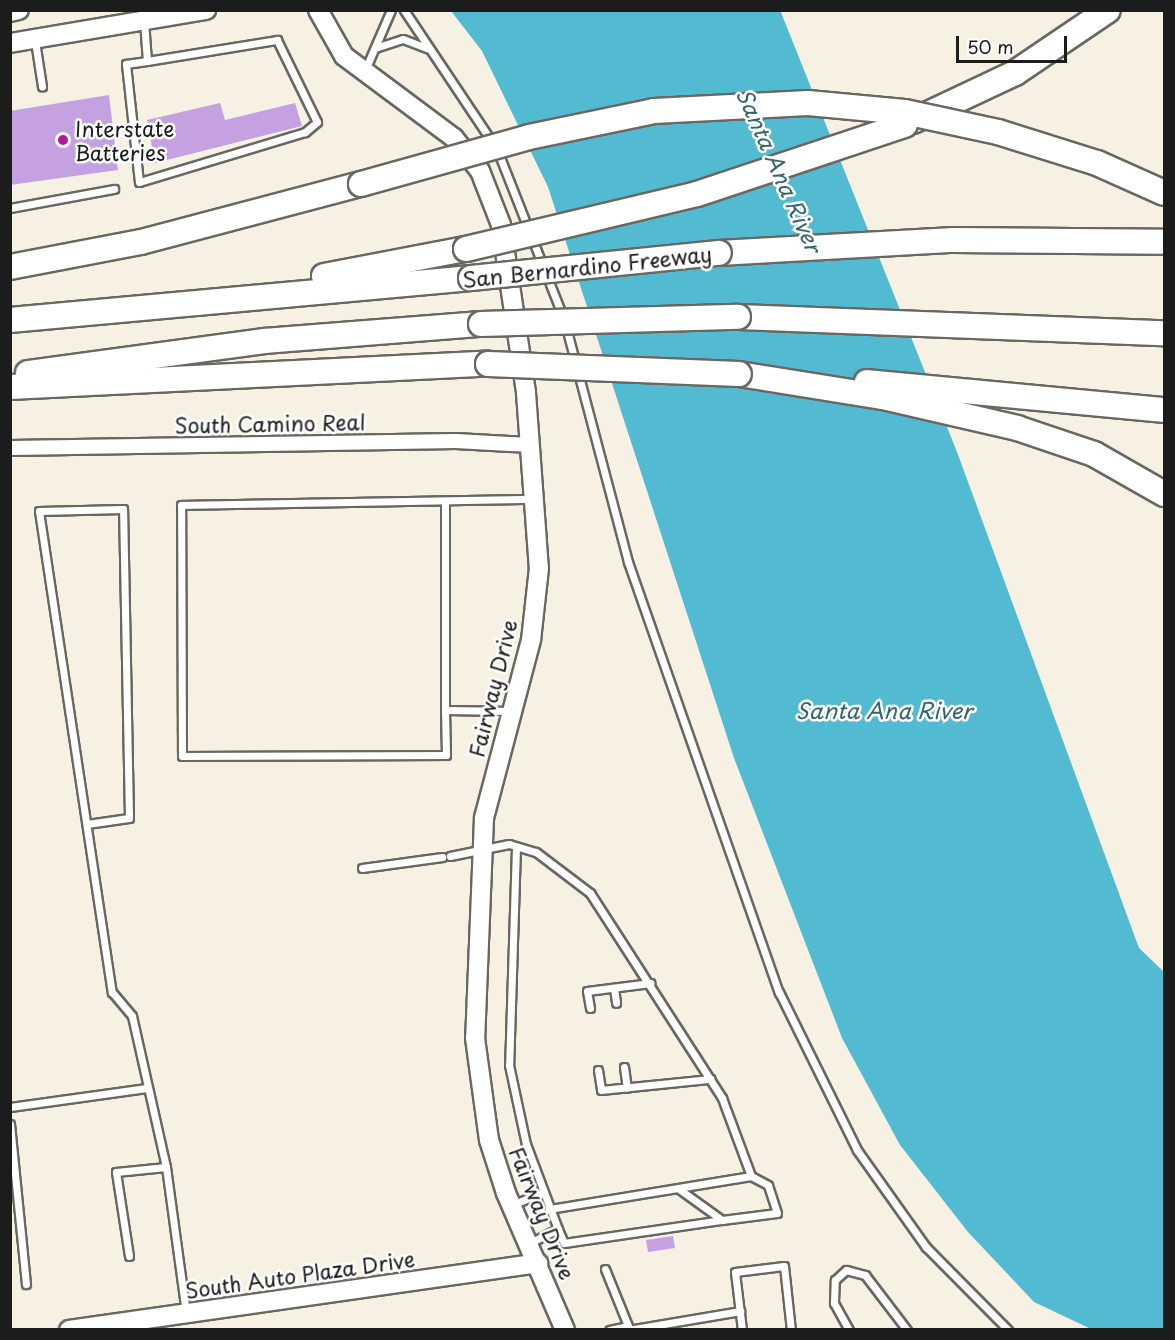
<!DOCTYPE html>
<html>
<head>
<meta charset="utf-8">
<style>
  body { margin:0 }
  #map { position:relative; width:1175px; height:1340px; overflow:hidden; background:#f6f1e2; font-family:"Playpen Sans",sans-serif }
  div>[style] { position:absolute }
  .water>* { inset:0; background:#53bbd1 }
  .building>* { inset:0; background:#c4a2e2 }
  .roads { filter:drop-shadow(2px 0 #686761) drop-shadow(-2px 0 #686761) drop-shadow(0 2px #686761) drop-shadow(0 -2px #686761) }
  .lane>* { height:7px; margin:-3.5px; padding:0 3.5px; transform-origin:3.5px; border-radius:3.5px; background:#fff }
  .street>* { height:14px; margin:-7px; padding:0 7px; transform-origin:7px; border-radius:7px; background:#fff }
  .secondary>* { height:18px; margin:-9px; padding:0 9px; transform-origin:9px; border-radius:9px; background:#fff }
  .highway>* { height:24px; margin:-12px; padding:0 12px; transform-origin:12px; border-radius:12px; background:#fff }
  .bridges { filter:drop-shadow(2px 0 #686761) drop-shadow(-2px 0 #686761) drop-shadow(0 2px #686761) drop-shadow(0 -2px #686761) }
  .highway-bridge>* { height:24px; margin:-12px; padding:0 12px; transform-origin:12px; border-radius:12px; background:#fff }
  .dots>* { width:16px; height:16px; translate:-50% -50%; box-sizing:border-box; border:3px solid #fff; border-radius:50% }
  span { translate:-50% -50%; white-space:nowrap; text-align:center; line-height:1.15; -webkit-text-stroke:5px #fff; paint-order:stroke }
  .poi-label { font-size:21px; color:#1c1c1c }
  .left { translate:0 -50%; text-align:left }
  .street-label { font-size:21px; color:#1c1c1c }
  .water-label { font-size:22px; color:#35646d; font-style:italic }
  .frame { position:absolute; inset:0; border:12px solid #1c1c1c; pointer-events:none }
  .scale { position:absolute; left:956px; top:36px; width:111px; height:27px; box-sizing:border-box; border:3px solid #1c1c1c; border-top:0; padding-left:8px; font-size:18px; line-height:21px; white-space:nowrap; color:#1c1c1c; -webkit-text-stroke:4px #fff; paint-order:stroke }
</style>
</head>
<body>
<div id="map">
  <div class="water">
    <i style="clip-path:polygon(780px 10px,957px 452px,1139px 948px,1164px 972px,1164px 1329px,1091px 1329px,1034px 1302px,968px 1232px,900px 1145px,842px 1038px,734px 758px,548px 187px,482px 51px,451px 11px)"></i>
  </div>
  <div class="building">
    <i style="clip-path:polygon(109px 95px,118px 170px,10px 185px,10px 111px)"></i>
    <i style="clip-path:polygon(220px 103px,225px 120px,295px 103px,302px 126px,155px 163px,147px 120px)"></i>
    <i style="clip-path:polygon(673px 1236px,675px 1248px,648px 1252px,646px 1240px)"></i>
  </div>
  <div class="roads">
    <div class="lane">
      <i style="left:404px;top:10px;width:159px;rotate:56.3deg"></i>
      <i style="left:144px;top:21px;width:40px;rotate:85.7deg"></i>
      <i style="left:147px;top:61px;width:132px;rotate:-9.2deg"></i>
      <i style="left:277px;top:40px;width:91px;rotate:64deg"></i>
      <i style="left:317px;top:122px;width:16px;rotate:140deg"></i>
      <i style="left:305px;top:132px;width:173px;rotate:163.2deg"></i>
      <i style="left:139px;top:182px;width:119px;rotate:-96.3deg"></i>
      <i style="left:126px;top:64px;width:21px;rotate:-8deg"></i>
      <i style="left:35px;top:41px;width:46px;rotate:81.2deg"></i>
      <i style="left:375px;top:48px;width:29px;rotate:-18deg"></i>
      <i style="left:403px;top:39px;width:28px;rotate:21deg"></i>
      <i style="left:365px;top:70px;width:65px;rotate:-66.6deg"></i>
      <i style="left:498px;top:152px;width:177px;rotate:68.5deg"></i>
      <i style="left:10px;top:208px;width:106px;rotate:-10.4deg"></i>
      <i style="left:566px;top:327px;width:243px;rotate:75.2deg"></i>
      <i style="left:628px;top:562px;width:456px;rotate:70.7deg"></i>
      <i style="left:779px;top:992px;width:176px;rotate:63.7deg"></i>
      <i style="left:857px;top:1150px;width:119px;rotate:54.6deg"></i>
      <i style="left:926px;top:1247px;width:117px;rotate:45.3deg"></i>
      <i style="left:445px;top:710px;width:206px;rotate:-90deg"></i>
      <i style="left:511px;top:711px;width:66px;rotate:-179.1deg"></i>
      <i style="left:445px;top:710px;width:45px;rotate:88.7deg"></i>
      <i style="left:446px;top:755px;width:264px;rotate:179.8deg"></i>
      <i style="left:182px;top:756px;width:251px;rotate:-90.2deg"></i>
      <i style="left:181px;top:505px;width:353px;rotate:-1deg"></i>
      <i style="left:87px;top:824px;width:42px;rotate:-8.1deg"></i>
      <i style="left:129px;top:818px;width:309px;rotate:-91.1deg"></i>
      <i style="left:123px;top:509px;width:84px;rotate:178.6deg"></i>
      <i style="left:39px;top:511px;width:487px;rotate:81.4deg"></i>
      <i style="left:112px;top:992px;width:31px;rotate:50deg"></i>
      <i style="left:132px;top:1016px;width:155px;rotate:77.3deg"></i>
      <i style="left:166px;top:1167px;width:147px;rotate:82.2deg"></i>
      <i style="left:516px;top:847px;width:218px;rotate:91.8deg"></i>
      <i style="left:509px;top:1065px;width:81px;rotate:77.9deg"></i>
      <i style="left:526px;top:1144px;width:91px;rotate:69.4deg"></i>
      <i style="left:558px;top:1229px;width:32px;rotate:154deg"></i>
      <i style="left:450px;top:856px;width:60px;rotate:-11.5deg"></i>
      <i style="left:509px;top:844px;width:28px;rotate:17deg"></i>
      <i style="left:536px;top:852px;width:68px;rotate:37.2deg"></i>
      <i style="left:590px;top:893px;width:244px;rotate:57.2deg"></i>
      <i style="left:722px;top:1098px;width:83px;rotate:69.6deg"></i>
      <i style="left:751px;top:1176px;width:205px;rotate:170.7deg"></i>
      <i style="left:362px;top:868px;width:81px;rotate:-7.8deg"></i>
      <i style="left:614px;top:988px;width:15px;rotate:82deg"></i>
      <i style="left:590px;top:1008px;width:17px;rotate:-100deg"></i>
      <i style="left:587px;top:991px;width:64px;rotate:-7.2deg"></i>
      <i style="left:624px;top:1067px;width:21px;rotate:82deg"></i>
      <i style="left:598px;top:1070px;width:20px;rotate:81deg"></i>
      <i style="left:601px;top:1090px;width:110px;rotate:-5.8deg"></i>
      <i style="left:10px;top:1107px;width:138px;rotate:-7.9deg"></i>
      <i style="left:10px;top:1124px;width:161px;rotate:84.3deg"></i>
      <i style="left:679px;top:1189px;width:53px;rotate:35.8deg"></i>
      <i style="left:722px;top:1220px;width:55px;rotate:-7.3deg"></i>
      <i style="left:777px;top:1213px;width:29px;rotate:-108deg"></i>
      <i style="left:768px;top:1185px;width:19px;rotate:-152deg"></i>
      <i style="left:512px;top:1205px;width:33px;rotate:-23deg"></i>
      <i style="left:558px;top:1229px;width:15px;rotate:67deg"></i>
      <i style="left:564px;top:1243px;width:160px;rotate:-8.3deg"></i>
      <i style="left:129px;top:1256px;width:85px;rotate:-98.8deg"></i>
      <i style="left:116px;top:1172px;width:50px;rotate:-5.7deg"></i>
      <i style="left:605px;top:1269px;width:61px;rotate:68deg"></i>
      <i style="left:628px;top:1326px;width:19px;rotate:168deg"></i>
      <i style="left:628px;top:1330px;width:114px;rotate:-9.6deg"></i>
      <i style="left:742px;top:1330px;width:58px;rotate:-96.9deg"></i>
      <i style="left:735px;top:1272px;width:49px;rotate:-7deg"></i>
      <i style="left:784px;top:1266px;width:64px;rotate:83.8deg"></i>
      <i style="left:849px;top:1330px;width:31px;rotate:-119deg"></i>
      <i style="left:834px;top:1303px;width:23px;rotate:-88deg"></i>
      <i style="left:835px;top:1280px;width:15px;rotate:-42deg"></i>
      <i style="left:846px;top:1270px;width:20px;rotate:15deg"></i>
      <i style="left:865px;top:1275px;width:69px;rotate:52.6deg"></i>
    </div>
    <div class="street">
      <i style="left:10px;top:448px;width:446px;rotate:-0.9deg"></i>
      <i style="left:456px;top:441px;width:75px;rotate:3.1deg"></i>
    </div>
    <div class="secondary">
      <i style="left:318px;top:10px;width:53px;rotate:60.5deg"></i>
      <i style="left:344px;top:56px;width:137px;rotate:36.7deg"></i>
      <i style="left:454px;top:138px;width:42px;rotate:51.8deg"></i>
      <i style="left:480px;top:171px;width:58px;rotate:68.7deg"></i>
      <i style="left:501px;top:225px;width:170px;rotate:81.5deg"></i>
      <i style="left:526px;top:393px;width:175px;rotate:85.8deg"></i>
      <i style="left:539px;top:568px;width:72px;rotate:96.3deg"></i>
      <i style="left:531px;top:640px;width:184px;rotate:104.8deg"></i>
      <i style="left:484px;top:818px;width:220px;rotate:92.3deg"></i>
      <i style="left:475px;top:1038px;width:103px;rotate:82.2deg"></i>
      <i style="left:489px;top:1140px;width:56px;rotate:72.2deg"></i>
      <i style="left:506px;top:1193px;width:149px;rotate:66.7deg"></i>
      <i style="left:10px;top:12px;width:9px;rotate:-13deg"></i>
      <i style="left:10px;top:43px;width:199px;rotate:-9.6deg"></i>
      <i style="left:69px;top:1330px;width:474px;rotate:-8.1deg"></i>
    </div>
    <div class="highway">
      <i style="left:913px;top:121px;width:113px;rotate:-25.2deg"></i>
      <i style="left:1015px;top:73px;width:112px;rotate:-34.1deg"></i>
      <i style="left:719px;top:253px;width:235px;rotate:-3.2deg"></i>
      <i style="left:954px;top:240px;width:210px;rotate:0.5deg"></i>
      <i style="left:10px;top:267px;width:133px;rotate:-10.8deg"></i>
      <i style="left:141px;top:242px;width:228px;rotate:-14.8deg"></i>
      <i style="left:324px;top:276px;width:145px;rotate:-10.8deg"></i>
      <i style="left:738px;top:317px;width:426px;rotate:2.2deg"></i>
      <i style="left:10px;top:320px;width:463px;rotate:-5.2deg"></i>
      <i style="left:28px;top:373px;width:238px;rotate:-7.7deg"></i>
      <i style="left:264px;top:341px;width:218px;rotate:-4.5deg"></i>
      <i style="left:739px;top:374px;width:146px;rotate:9.1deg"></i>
      <i style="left:883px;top:397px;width:138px;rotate:13deg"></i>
      <i style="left:1017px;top:428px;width:81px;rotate:18.7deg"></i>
      <i style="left:1094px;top:454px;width:81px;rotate:29.7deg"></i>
      <i style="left:867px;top:382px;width:298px;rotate:5.4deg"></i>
      <i style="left:10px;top:387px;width:479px;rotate:-2.8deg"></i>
    </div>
  </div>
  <div class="bridges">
    <div class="highway-bridge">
      <i style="left:361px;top:184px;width:174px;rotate:-15.6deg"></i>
      <i style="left:529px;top:137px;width:128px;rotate:-11.7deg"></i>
      <i style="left:654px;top:111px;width:154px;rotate:-3deg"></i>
      <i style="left:808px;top:103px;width:97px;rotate:5.3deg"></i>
      <i style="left:905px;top:112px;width:95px;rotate:12.1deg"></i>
      <i style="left:998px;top:132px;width:104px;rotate:17.4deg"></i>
      <i style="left:1097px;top:163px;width:73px;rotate:24.1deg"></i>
      <i style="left:466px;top:249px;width:237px;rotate:-13.4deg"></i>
      <i style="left:697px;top:194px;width:219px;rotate:-18.4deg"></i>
      <i style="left:471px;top:278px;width:249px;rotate:-5.8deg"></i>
      <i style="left:481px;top:324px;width:257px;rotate:-1.6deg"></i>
      <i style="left:488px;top:364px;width:251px;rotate:2.3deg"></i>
    </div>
  </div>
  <div class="dots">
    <i style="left:63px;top:140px;background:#b5179e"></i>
  </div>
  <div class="poi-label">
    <span class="left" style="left:75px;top:140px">Interstate<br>Batteries</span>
  </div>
  <div class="street-label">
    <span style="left:587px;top:266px;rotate:-6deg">San Bernardino Freeway</span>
    <span style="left:270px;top:423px;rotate:-1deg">South Camino Real</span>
    <span style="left:492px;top:688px;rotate:-76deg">Fairway Drive</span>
    <span style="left:543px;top:1213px;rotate:68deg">Fairway Drive</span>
    <span style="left:300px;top:1274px;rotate:-8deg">South Auto Plaza Drive</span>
  </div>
  <div class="water-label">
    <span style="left:780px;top:170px;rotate:66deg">Santa Ana River</span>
    <span style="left:884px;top:710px">Santa Ana River</span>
  </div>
  <div class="frame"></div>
  <div class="scale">50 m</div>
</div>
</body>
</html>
